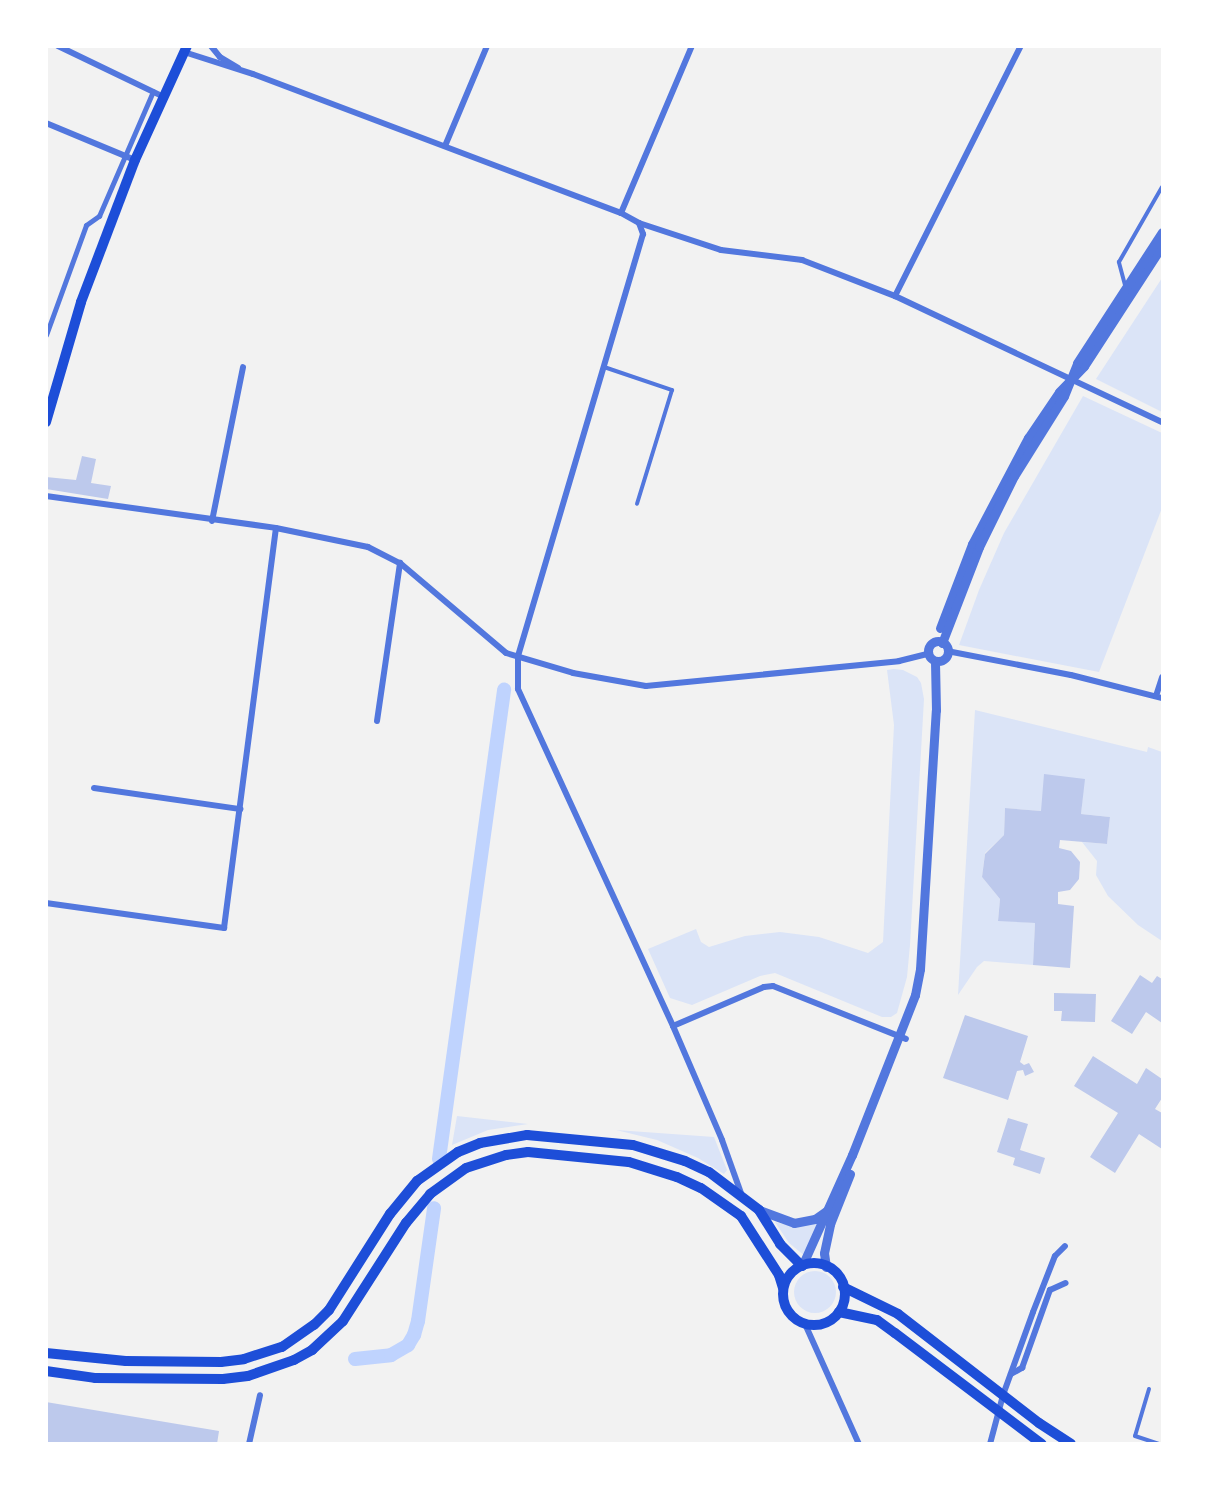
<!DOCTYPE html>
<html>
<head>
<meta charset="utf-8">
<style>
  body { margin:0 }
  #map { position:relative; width:1209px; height:1490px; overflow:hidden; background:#f2f2f2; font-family:"Noto Sans",sans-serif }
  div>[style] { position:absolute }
  .green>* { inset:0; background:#dbe4f7 }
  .round { border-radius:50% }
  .canal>* { height:14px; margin:-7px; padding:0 7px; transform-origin:7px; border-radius:7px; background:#bfd3fe }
  .building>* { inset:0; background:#bdc9ec }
  .service>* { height:4px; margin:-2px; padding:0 2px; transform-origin:2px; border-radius:2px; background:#5277de }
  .pedestrian>* { height:5px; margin:-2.5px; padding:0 2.5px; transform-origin:2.5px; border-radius:2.5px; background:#5277de }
  .minor>* { height:6px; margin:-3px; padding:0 3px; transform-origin:3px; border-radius:3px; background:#5277de }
  .tertiary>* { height:9px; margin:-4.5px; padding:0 4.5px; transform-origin:4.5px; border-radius:4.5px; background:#5277de }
  .tertiary>.ring { margin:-4.5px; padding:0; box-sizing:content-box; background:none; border:9px solid #5277de; border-radius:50% }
  .secondary>* { height:10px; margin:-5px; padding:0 5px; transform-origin:5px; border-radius:5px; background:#1d4ed8 }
  .secondary>.ring { margin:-5px; padding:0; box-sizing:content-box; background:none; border:10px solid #1d4ed8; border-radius:50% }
  span { translate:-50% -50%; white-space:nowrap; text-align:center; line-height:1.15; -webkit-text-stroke:4.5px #fff; paint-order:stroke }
  .frame { position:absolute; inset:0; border:48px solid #fff; pointer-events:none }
</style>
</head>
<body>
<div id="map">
  <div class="green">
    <i style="clip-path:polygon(1162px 278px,1162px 412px,1096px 379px)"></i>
    <i style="clip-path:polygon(1083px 396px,1162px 433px,1162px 508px,1099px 672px,959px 645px,979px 590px,1004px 533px)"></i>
    <i style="clip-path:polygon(894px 669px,903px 670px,917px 677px,921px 683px,924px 699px,910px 945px,907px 977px,897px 1013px,891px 1017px,882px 1017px,775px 973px,760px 976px,692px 1005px,670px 998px,648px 949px,696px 929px,701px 942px,709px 947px,745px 936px,780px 932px,819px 937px,868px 953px,883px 942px,894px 725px,887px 670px)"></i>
    <i style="clip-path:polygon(975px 710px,1147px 752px,1148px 747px,1162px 752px,1162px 941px,1138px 925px,1108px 896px,1096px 875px,1097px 861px,1082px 842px,1107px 844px,1110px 817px,1081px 814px,1084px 779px,1041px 811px,1005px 808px,1004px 835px,985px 853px,982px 877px,1000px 899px,998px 920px,1035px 923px,1033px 965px,984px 961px,977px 967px,958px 995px)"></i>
    <i style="clip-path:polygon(457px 1116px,528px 1124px,488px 1130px,452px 1145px)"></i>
    <i style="clip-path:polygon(616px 1130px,714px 1137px,727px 1170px,724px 1174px,698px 1158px,657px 1140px)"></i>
    <i style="clip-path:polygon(819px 1221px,805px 1256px,789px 1243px,775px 1222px,798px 1227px)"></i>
    <i class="round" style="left:794px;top:1271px;width:42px;height:42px"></i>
  </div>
  <div class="canal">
    <i style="left:439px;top:1159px;width:474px;rotate:-82.1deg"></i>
    <i style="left:355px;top:1359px;width:36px;rotate:-6deg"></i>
    <i style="left:391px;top:1355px;width:20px;rotate:-30deg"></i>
    <i style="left:408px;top:1345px;width:12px;rotate:-59deg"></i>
    <i style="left:414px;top:1335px;width:15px;rotate:-74deg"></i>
    <i style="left:418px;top:1321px;width:114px;rotate:-81.9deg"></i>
  </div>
  <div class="building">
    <i style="clip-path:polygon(82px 456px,96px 459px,91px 483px,111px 486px,108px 499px,46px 489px,46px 477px,76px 480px)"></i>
    <i style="clip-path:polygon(1044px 774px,1085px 779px,1081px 814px,1110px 817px,1107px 844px,1060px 840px,1059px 848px,1071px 851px,1080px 862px,1079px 879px,1070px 890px,1058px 892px,1058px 904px,1074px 906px,1070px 968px,1033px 965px,1035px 923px,998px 921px,1000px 899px,982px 877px,985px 854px,1004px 835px,1005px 808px,1041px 811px)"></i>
    <i style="clip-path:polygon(1140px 975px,1152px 983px,1157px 976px,1162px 979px,1162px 1023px,1146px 1012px,1132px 1034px,1111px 1021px)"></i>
    <i style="clip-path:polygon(1054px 993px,1096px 994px,1095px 1022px,1061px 1021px,1062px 1011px,1054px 1011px)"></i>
    <i style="clip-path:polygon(965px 1015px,1028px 1036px,1020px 1062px,1024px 1065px,1029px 1063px,1034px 1072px,1025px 1076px,1023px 1070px,1017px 1071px,1008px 1100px,943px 1078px)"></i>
    <i style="clip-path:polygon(1093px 1056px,1137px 1084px,1146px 1068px,1162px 1079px,1162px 1098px,1155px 1109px,1162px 1113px,1162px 1149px,1139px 1134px,1115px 1173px,1090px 1157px,1118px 1113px,1074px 1086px)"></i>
    <i style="clip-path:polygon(1008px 1118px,1028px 1124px,1020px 1150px,1045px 1158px,1040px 1174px,1013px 1165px,1015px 1158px,997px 1152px)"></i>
    <i style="clip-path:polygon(46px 1402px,219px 1431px,217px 1444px,46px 1444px)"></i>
  </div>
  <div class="service">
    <i style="left:1125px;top:285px;width:24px;rotate:-105deg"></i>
    <i style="left:1119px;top:262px;width:86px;rotate:-60.2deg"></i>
    <i style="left:604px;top:367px;width:72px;rotate:18.7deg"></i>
    <i style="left:672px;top:390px;width:119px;rotate:107.1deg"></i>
    <i style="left:1149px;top:1389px;width:49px;rotate:106.6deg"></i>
    <i style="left:1135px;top:1436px;width:26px;rotate:18deg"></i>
  </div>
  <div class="pedestrian">
    <i style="left:46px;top:335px;width:117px;rotate:-70deg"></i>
    <i style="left:86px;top:225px;width:16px;rotate:-35deg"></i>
    <i style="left:99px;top:216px;width:136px;rotate:-66.6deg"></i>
  </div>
  <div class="minor">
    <i style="left:58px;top:46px;width:115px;rotate:25.7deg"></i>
    <i style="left:211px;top:46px;width:14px;rotate:51deg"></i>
    <i style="left:220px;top:57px;width:21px;rotate:31deg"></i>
    <i style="left:184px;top:52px;width:72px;rotate:17.7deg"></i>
    <i style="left:253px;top:74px;width:393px;rotate:20.7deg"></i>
    <i style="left:621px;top:213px;width:21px;rotate:29deg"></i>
    <i style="left:639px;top:223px;width:86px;rotate:18.2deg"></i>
    <i style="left:721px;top:250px;width:82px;rotate:7deg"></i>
    <i style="left:802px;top:260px;width:100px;rotate:21.2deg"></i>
    <i style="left:895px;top:296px;width:295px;rotate:25.3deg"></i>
    <i style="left:46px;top:123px;width:96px;rotate:22.6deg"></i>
    <i style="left:445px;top:146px;width:108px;rotate:-67.2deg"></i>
    <i style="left:621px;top:213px;width:181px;rotate:-67deg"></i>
    <i style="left:639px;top:223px;width:12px;rotate:70deg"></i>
    <i style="left:643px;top:234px;width:440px;rotate:106.5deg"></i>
    <i style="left:518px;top:656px;width:33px;rotate:90deg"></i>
    <i style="left:518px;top:689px;width:371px;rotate:65.3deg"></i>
    <i style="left:673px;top:1026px;width:124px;rotate:66.7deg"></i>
    <i style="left:722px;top:1140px;width:56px;rotate:70.3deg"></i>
    <i style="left:895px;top:296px;width:280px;rotate:-63.3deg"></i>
    <i style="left:46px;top:496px;width:232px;rotate:7.9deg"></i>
    <i style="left:276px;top:528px;width:94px;rotate:11.7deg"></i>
    <i style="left:368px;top:547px;width:36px;rotate:27deg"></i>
    <i style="left:400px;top:563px;width:139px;rotate:40.3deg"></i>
    <i style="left:506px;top:653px;width:70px;rotate:16.6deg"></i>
    <i style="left:573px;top:673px;width:74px;rotate:10.1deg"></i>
    <i style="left:646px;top:686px;width:254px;rotate:-5.6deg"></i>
    <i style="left:899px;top:661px;width:30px;rotate:-14deg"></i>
    <i style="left:212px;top:521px;width:157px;rotate:-78.6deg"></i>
    <i style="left:947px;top:651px;width:126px;rotate:11deg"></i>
    <i style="left:1071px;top:675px;width:94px;rotate:14.2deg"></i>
    <i style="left:1156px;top:696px;width:20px;rotate:-72deg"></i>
    <i style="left:377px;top:721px;width:160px;rotate:-81.7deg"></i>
    <i style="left:94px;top:788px;width:148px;rotate:8.2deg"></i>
    <i style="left:46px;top:903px;width:180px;rotate:8deg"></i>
    <i style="left:224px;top:928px;width:403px;rotate:-82.6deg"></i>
    <i style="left:673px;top:1026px;width:99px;rotate:-23.2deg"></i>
    <i style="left:764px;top:987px;width:9px;rotate:-6deg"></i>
    <i style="left:773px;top:986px;width:143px;rotate:21.7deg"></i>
    <i style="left:805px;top:1324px;width:132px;rotate:65.8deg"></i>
    <i style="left:1011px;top:1374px;width:13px;rotate:-29deg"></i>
    <i style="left:1022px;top:1368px;width:83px;rotate:-70.3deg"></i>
    <i style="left:1050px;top:1290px;width:17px;rotate:-24deg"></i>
    <i style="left:249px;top:1444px;width:50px;rotate:-77.3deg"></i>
    <i style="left:990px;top:1444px;width:51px;rotate:-75.1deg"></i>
    <i style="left:1003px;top:1395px;width:88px;rotate:-70.1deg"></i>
    <i style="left:1033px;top:1312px;width:60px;rotate:-68.6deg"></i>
    <i style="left:1055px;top:1256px;width:14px;rotate:-45deg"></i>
  </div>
  <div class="tertiary">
    <i style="left:940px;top:628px;width:90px;rotate:-69.1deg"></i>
    <i style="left:972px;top:544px;width:120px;rotate:-62.2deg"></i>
    <i style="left:1028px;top:438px;width:55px;rotate:-56deg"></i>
    <i style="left:1059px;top:392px;width:36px;rotate:-46deg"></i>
    <i style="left:1084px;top:366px;width:143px;rotate:-57deg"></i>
    <i class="ring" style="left:928px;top:641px;width:11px;height:11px"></i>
    <i style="left:942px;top:643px;width:103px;rotate:-68.9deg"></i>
    <i style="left:979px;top:547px;width:79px;rotate:-63.8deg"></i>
    <i style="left:1014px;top:476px;width:94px;rotate:-58deg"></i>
    <i style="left:1064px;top:396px;width:35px;rotate:-68deg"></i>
    <i style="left:1077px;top:363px;width:156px;rotate:-57deg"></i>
    <i style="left:759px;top:1210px;width:37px;rotate:20deg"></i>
    <i style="left:794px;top:1223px;width:21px;rotate:-11deg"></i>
    <i style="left:815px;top:1219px;width:14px;rotate:-36deg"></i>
    <i style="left:802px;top:1266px;width:122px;rotate:-65.8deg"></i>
    <i style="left:852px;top:1155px;width:172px;rotate:-68.5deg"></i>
    <i style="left:915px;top:995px;width:26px;rotate:-79deg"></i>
    <i style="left:920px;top:969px;width:259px;rotate:-86.5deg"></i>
    <i style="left:936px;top:710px;width:49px;rotate:-91.2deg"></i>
    <i style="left:826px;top:1267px;width:14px;rotate:-98deg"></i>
    <i style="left:824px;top:1253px;width:30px;rotate:-78deg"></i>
    <i style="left:830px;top:1224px;width:54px;rotate:-68.2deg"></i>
  </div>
  <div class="secondary">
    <i style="left:46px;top:422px;width:125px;rotate:-73.7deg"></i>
    <i style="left:81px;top:302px;width:152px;rotate:-69.2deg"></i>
    <i style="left:135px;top:160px;width:125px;rotate:-65.5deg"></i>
    <i class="ring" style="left:783px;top:1263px;width:52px;height:52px"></i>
    <i style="left:843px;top:1287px;width:61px;rotate:26.1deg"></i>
    <i style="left:898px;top:1314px;width:178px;rotate:37.7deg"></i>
    <i style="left:1039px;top:1423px;width:38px;rotate:33deg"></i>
    <i style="left:839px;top:1312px;width:39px;rotate:12deg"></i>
    <i style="left:877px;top:1320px;width:22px;rotate:36deg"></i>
    <i style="left:895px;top:1333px;width:184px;rotate:37.1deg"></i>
    <i style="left:46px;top:1353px;width:80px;rotate:5.7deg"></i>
    <i style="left:126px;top:1361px;width:95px;rotate:0.6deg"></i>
    <i style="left:221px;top:1362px;width:23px;rotate:-7deg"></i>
    <i style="left:244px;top:1359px;width:40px;rotate:-18deg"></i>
    <i style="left:282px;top:1347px;width:39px;rotate:-35deg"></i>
    <i style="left:314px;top:1325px;width:21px;rotate:-45deg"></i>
    <i style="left:329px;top:1310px;width:114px;rotate:-57.6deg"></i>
    <i style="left:390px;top:1214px;width:43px;rotate:-50.7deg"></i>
    <i style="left:417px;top:1181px;width:50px;rotate:-35.3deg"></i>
    <i style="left:458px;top:1152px;width:24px;rotate:-22deg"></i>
    <i style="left:480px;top:1143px;width:48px;rotate:-9.7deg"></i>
    <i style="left:527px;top:1135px;width:106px;rotate:5.4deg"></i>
    <i style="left:633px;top:1145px;width:54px;rotate:17.1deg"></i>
    <i style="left:685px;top:1161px;width:26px;rotate:25deg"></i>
    <i style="left:709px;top:1172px;width:63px;rotate:37.2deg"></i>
    <i style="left:759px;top:1210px;width:40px;rotate:58deg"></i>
    <i style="left:780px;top:1244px;width:31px;rotate:45deg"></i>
    <i style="left:46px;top:1371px;width:49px;rotate:8.1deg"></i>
    <i style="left:95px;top:1378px;width:128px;rotate:0.4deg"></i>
    <i style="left:223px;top:1379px;width:25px;rotate:-7deg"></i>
    <i style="left:248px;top:1376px;width:49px;rotate:-19.2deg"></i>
    <i style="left:294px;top:1360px;width:21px;rotate:-29deg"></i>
    <i style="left:312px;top:1350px;width:42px;rotate:-43.1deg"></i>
    <i style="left:343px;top:1321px;width:117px;rotate:-57.3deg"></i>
    <i style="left:406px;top:1223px;width:38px;rotate:-50deg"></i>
    <i style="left:430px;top:1194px;width:44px;rotate:-35.8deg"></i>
    <i style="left:466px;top:1168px;width:42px;rotate:-18deg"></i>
    <i style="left:506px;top:1155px;width:22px;rotate:-8deg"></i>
    <i style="left:528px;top:1152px;width:101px;rotate:5.7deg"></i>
    <i style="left:629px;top:1162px;width:50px;rotate:17.4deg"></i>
    <i style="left:677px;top:1177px;width:26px;rotate:25deg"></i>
    <i style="left:701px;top:1188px;width:49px;rotate:35deg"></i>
    <i style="left:741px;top:1216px;width:70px;rotate:57.2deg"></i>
    <i style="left:779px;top:1275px;width:14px;rotate:73deg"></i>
  </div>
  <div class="frame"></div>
</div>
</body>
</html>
